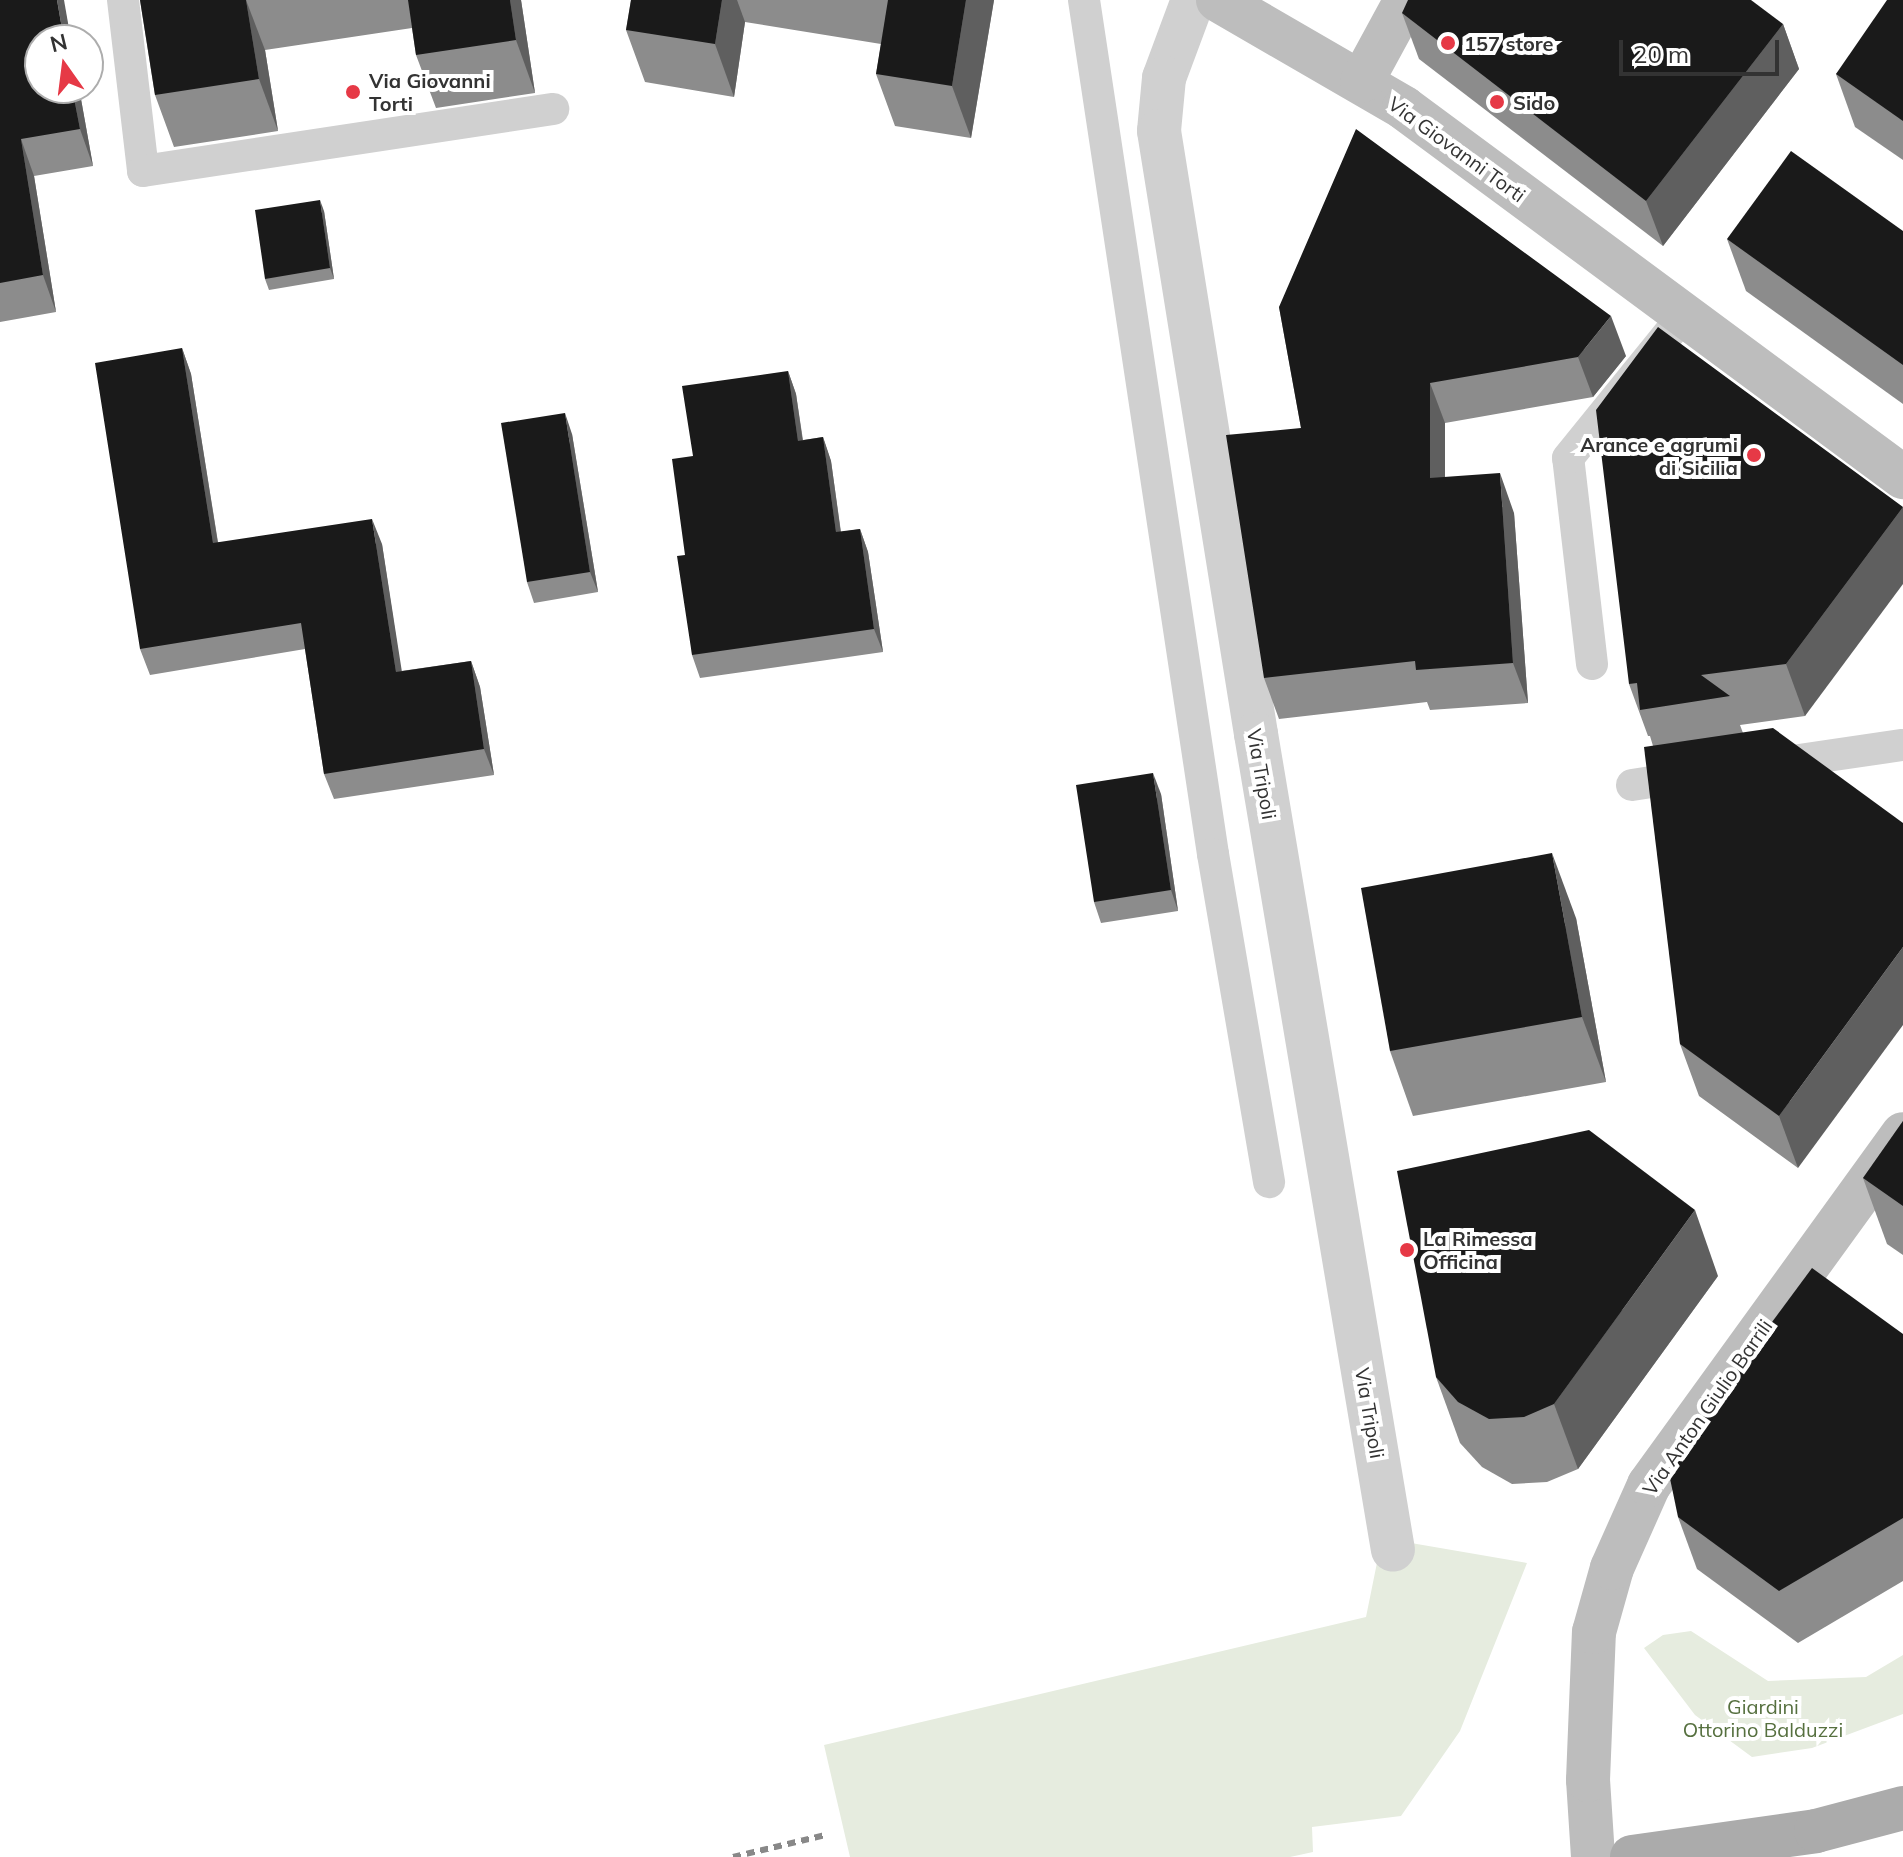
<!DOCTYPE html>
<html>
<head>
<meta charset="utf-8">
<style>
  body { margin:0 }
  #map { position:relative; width:1903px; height:1857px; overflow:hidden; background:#fff; font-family:Mulish,sans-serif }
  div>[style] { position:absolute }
  .green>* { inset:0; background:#e6ecdf }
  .lane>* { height:32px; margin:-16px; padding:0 16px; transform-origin:16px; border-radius:16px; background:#d0d0d0 }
  .street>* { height:44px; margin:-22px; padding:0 22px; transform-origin:22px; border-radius:22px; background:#d0d0d0 }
  .secondary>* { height:44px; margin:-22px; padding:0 22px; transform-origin:22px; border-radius:22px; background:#bdbdbd }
  .primary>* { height:44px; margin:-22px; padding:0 22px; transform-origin:22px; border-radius:22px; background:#ababab }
  .rail>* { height:6px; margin-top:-3px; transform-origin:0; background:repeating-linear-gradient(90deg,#888 0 8px,transparent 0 14px) }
  .wall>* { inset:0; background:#8c8c8c }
  .shaded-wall>* { inset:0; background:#5f5f5f }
  .building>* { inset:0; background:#1a1a1a }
  .dots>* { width:22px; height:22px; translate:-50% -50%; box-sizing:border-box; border:4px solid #fff; border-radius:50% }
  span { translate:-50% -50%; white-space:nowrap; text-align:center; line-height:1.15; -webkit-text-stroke:8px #fff; paint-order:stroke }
  .poi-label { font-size:20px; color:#333; font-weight:700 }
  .left { translate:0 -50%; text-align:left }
  .right { translate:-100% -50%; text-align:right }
  .street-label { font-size:20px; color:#333 }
  .park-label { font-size:20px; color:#56703f }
  .north { position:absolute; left:24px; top:24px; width:80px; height:80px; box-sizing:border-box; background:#fff; border:2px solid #adadad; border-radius:50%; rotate:346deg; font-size:22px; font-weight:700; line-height:32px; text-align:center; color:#333 }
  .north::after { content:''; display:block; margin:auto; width:28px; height:36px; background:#e63946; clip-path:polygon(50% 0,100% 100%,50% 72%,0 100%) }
  .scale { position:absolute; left:1619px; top:40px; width:160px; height:36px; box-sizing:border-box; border:4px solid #333; border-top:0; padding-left:10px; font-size:24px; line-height:28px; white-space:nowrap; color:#333; -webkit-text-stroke:6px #fff; paint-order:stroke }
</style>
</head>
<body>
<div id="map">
  <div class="green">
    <i style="clip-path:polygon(1382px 1538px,1527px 1563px,1460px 1731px,1401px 1816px,1312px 1827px,1313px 1852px,1290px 1857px,850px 1857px,824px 1745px,1366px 1617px)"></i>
    <i style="clip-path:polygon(1691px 1631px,1768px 1681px,1866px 1677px,1903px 1655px,1903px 1714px,1812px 1748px,1752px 1757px,1695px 1715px,1644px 1648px,1663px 1635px)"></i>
  </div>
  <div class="lane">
    <i style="left:123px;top:0;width:172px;rotate:83.3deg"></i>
    <i style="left:143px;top:171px;width:415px;rotate:-8.6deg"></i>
    <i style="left:1084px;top:0;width:864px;rotate:81.41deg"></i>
    <i style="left:1213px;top:854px;width:333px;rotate:80.3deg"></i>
    <i style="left:1592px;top:664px;width:207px;rotate:-96.6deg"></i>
    <i style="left:1568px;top:458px;width:184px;rotate:-51deg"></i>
    <i style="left:1772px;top:764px;width:132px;rotate:-8.3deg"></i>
    <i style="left:1632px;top:785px;width:59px;rotate:-8.8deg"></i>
  </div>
  <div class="street">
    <i style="left:1193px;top:0;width:83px;rotate:110.4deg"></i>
    <i style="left:1164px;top:78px;width:53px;rotate:95.4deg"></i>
    <i style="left:1159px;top:131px;width:611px;rotate:80.86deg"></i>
    <i style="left:1256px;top:734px;width:827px;rotate:80.47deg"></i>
  </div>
  <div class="secondary">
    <i style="left:1218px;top:0;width:215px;rotate:30.1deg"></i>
    <i style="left:1404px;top:108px;width:621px;rotate:36.48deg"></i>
    <i style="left:1362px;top:81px;width:92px;rotate:-61.5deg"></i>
    <i style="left:1593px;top:1857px;width:77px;rotate:-93.7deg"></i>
    <i style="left:1588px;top:1780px;width:148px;rotate:-87.7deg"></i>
    <i style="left:1594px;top:1632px;width:66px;rotate:-74.3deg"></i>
    <i style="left:1612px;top:1568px;width:91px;rotate:-66deg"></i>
    <i style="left:1649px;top:1485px;width:433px;rotate:-54.1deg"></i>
  </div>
  <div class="primary">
    <i style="left:1632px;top:1857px;width:186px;rotate:-8deg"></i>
    <i style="left:1816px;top:1831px;width:90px;rotate:-14.8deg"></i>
  </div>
  <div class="rail">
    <i style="left:733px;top:1857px;width:95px;rotate:-13.4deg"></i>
  </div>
  <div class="wall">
    <i style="clip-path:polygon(0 0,79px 88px,93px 166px,34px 176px,56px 312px,0 322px)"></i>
    <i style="clip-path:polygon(140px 0,521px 0,535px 93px,436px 108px,416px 55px,412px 28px,265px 50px,278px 131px,174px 147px,155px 95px)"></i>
    <i style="clip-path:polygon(631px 0,994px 0,971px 138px,895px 126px,876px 74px,881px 44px,745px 22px,734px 97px,645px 82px,626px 30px)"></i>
    <i style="clip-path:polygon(1903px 0,1903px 160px,1855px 127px,1836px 74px)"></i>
    <i style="clip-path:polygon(1402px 13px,1783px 24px,1799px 69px,1663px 246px,1419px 59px)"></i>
    <i style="clip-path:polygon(324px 211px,334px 279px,269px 290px,265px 279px)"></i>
    <i style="clip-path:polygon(1903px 231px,1903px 404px,1746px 291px,1727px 239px)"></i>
    <i style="clip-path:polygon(1279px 307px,1626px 356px,1593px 397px,1445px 423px,1445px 477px,1514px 513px,1528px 703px,1430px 710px,1427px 702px,1279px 719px,1264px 678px,1301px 428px)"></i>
    <i style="clip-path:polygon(182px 348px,191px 374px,218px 542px,382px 544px,401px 671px,471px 661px,480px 687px,494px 775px,334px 799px,324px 774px,305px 649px,150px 675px,140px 649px)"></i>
    <i style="clip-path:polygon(788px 371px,796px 394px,803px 440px,823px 437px,831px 461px,841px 532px,860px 529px,868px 552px,883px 652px,700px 678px,692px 655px,685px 555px)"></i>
    <i style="clip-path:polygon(572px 434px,598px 592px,534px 603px,527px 582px)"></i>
    <i style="clip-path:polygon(1903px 507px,1805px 716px,1740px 725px,1743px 733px,1798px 1168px,1699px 1096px,1680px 1044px,1653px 746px,1650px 736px,1648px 736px,1629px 684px)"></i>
    <i style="clip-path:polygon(1161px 794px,1178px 911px,1101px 923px,1094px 902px)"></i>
    <i style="clip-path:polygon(1576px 918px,1606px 1082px,1413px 1116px,1390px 1051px)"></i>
    <i style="clip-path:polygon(1903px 1121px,1903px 1255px,1887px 1244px,1863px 1178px)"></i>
    <i style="clip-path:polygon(1718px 1276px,1578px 1469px,1547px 1482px,1512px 1484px,1482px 1467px,1460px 1443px,1436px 1377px)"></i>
    <i style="clip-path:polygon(1903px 1334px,1903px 1581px,1798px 1643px,1697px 1569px,1678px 1517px)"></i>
  </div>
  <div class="shaded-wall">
    <i style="clip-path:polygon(57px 0,64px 0,71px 40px,64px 40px)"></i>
    <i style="clip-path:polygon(246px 0,265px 50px,278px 131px,259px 79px)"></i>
    <i style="clip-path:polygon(510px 0,521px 0,535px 93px,516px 40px)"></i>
    <i style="clip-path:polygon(722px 0,737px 0,745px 22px,734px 97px,715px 44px)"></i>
    <i style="clip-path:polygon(966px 0,994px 0,971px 138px,952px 86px)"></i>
    <i style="clip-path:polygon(1783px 24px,1799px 69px,1663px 246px,1646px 201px)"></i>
    <i style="clip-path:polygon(72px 88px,79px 88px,93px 166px,80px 129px)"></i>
    <i style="clip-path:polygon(21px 139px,34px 176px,56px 312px,43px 275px)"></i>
    <i style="clip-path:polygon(320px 200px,324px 211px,334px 279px,330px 268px)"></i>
    <i style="clip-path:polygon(1611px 316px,1626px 356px,1593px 397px,1578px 357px)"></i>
    <i style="clip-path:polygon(182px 348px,191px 374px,222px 569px,213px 543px)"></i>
    <i style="clip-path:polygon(788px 371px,796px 394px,806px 464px,798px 441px)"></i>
    <i style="clip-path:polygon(1430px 383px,1445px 423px,1445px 518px,1430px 478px)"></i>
    <i style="clip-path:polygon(565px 413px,572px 434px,598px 592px,590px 572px)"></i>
    <i style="clip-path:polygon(823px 437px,831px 461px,844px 556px,836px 532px)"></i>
    <i style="clip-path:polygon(1500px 473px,1514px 513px,1528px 703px,1513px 663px)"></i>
    <i style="clip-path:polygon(1903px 507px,1903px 584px,1805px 716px,1786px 664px)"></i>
    <i style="clip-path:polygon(372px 519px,382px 544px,406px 698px,396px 672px)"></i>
    <i style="clip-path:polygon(860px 529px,868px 552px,883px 652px,874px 629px)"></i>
    <i style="clip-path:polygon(471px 661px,480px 687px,494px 775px,484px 749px)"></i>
    <i style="clip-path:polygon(1153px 773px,1161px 794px,1178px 911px,1171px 890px)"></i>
    <i style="clip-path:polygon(1552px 853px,1576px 918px,1606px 1082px,1582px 1017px)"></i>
    <i style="clip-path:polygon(1903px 947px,1903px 1025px,1798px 1168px,1779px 1116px)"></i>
    <i style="clip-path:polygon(1695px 1210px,1718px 1276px,1578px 1469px,1554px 1404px)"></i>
  </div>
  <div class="building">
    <i style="clip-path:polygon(0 0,57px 0,64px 40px,40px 40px,40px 88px,72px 88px,80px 129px,21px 139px,43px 275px,0 283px)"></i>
    <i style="clip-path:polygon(140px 0,246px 0,259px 79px,155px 95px)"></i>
    <i style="clip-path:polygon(408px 0,510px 0,516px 40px,416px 55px)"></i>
    <i style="clip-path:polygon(631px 0,722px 0,715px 44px,626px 30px)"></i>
    <i style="clip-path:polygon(888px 0,966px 0,952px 86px,876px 74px)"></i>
    <i style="clip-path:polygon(1408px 0,1751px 0,1783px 24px,1646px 201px,1402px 13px)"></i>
    <i style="clip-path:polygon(1887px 0,1903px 0,1903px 121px,1836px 74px)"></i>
    <i style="clip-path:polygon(1356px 129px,1611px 316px,1578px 357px,1430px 383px,1430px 478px,1500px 473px,1513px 663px,1416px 670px,1415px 661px,1264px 678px,1226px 435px,1301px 428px,1279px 307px)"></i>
    <i style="clip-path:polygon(1791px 151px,1903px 231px,1903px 365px,1727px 239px)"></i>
    <i style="clip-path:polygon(320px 200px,330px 268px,265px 279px,255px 210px)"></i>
    <i style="clip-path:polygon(1658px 327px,1903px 507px,1786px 664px,1701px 675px,1730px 696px,1640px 710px,1637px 683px,1629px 684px,1596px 410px)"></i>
    <i style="clip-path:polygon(182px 348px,213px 543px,372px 519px,396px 672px,471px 661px,484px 749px,324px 774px,301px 623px,140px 649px,95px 363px)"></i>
    <i style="clip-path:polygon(788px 371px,798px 441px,823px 437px,836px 532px,860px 529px,874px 629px,692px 655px,677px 556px,685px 555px,672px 459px,693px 456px,682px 386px)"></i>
    <i style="clip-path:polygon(565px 413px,590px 572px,527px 582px,501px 423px)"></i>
    <i style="clip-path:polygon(1773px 728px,1903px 823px,1903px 947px,1779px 1116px,1680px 1044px,1644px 747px)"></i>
    <i style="clip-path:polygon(1153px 773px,1171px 890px,1094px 902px,1076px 785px)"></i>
    <i style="clip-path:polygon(1552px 853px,1582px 1017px,1390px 1051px,1361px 888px)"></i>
    <i style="clip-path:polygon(1903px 1121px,1903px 1206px,1863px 1178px)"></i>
    <i style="clip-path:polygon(1589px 1130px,1695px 1210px,1554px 1404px,1524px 1417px,1489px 1419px,1458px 1402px,1436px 1377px,1397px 1171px)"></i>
    <i style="clip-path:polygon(1812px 1268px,1903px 1334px,1903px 1518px,1779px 1591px,1678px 1517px,1667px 1464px)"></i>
  </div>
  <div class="dots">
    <i style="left:1448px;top:43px;background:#e63946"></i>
    <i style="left:353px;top:92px;background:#e63946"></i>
    <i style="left:1497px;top:102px;background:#e63946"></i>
    <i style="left:1754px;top:455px;background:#e63946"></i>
    <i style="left:1407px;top:1250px;background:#e63946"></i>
  </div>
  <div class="poi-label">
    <span class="left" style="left:1464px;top:43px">157 store</span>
    <span class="left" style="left:369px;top:92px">Via Giovanni<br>Torti</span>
    <span class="left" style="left:1513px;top:102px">Sido</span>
    <span class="right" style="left:1738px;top:456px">Arance e agrumi<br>di Sicilia</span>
    <span class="left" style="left:1423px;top:1250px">La Rimessa<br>Officina</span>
  </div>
  <div class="street-label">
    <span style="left:1457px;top:149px;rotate:36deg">Via Giovanni Torti</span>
    <span style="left:1262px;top:774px;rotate:80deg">Via Tripoli</span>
    <span style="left:1707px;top:1407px;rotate:-55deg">Via Anton Giulio Barrili</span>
    <span style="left:1370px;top:1413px;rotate:80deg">Via Tripoli</span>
  </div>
  <div class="park-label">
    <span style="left:1763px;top:1718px">Giardini<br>Ottorino Balduzzi</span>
  </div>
  <div class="north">N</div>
  <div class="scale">20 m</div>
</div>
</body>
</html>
